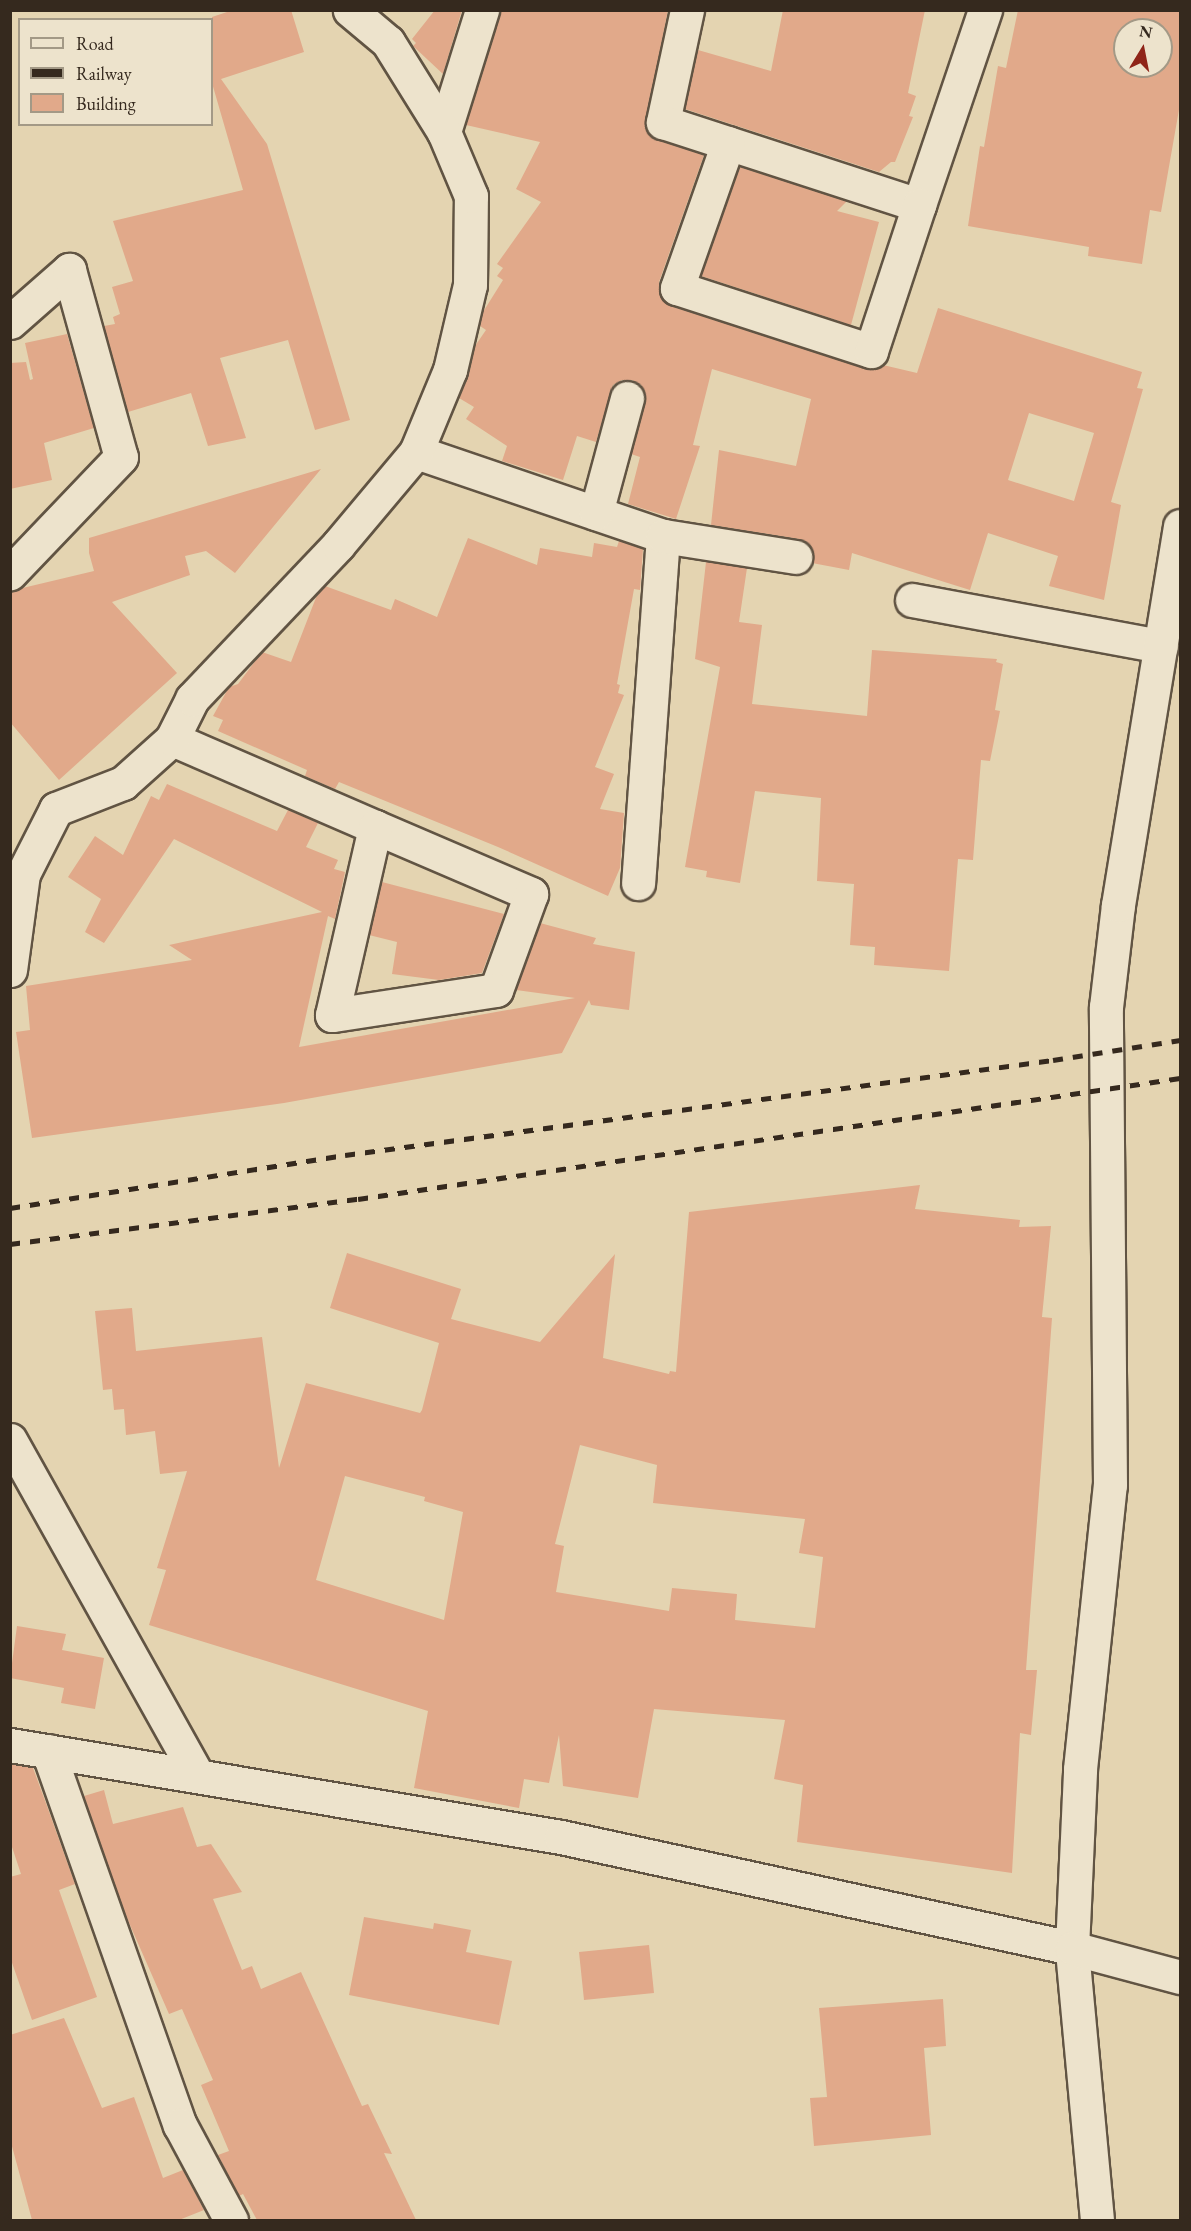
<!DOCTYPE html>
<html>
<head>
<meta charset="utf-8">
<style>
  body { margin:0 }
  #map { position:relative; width:1191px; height:2231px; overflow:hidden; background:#e4d4b1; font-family:"EB Garamond",serif }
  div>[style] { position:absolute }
  .building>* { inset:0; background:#e1a98a }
  .roads { filter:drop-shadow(2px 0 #615443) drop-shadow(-2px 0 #615443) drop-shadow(0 2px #615443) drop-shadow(0 -2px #615443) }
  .street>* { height:33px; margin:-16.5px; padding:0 16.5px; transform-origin:16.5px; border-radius:16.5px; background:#ede3cc }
  .secondary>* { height:33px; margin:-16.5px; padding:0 16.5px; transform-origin:16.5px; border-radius:16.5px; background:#ede3cc }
  .rail>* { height:4.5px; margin-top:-2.25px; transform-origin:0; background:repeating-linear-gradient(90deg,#35291e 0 10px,transparent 0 20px) }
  span { translate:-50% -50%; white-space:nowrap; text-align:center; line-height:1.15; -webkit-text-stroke:4.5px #ede3cc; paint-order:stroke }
  .frame { position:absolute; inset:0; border:12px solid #35291e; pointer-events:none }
  .legend { position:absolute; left:18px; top:18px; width:195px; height:108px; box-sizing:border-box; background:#ede3cc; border:2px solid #a39986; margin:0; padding:8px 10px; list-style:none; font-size:18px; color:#35291e }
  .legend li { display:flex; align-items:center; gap:12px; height:30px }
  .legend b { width:30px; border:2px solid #a39986 }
  .north { position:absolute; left:1113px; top:18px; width:60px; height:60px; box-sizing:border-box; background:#ede3cc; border:2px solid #a39986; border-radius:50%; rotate:10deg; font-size:16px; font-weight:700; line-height:24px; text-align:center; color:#35291e }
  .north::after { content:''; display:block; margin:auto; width:21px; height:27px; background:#8f2418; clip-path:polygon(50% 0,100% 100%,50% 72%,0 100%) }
</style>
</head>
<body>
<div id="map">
  <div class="building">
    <i style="clip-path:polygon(233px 10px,291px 10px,304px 52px,221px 79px,267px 144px,350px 420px,315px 430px,288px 340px,220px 358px,246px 438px,208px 446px,191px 393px,128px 412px,104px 326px,115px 324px,113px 317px,120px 314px,112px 287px,133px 281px,113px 221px,243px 190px,212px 83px,212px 17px)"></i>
    <i style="clip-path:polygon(435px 10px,462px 10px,443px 74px,413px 46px,416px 43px,412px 39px)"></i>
    <i style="clip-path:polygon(evenodd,500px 10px,668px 10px,645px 127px,649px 135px,657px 140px,704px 155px,659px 282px,659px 292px,663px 301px,671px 306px,866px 369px,875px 369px,883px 365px,917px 373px,938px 308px,1142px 372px,1137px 388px,1143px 389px,1111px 502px,1121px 505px,1104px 600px,1049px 586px,1058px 556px,988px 533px,970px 590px,852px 553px,849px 570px,812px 563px,812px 550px,806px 542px,799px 539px,711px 525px,719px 450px,796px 466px,811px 399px,712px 369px,693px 445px,700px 446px,676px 519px,628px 504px,640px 457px,631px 454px,645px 402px,645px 393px,641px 385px,632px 380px,622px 380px,613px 385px,596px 442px,577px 436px,563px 480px,502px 461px,507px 446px,466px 419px,474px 407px,459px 398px,470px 369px,475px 346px,486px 330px,480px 326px,483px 312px,503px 280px,497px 276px,503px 268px,497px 264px,541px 202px,516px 189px,540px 142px,466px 125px,500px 10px,1029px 413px,1094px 433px,1074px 501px,1008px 480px,1029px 413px)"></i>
    <i style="clip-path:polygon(783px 10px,925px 10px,908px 93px,916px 96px,909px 116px,913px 117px,895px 162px,891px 162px,879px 172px,685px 109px,698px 50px,771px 71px)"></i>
    <i style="clip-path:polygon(evenodd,1018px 10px,1180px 10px,1180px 104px,1161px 212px,1150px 210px,1142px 264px,1088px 256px,1089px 247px,968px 226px,980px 146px,984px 147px,998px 66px,1006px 68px,1018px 10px,1125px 30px,1161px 30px,1161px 66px,1125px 66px,1125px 30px)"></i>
    <i style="clip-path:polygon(740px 167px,847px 201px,837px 211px,879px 222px,851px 325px,701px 276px)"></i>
    <i style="clip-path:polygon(67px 334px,94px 428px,44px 443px,52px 480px,10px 489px,10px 363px,26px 362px,30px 380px,33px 379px,25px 343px)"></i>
    <i style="clip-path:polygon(321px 469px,235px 573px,206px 551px,185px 556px,190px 575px,112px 602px,177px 673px,59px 780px,10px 722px,10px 591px,94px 571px,89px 553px,89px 538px)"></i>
    <i style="clip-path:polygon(468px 538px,537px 565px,540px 548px,592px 557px,594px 543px,617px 547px,619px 541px,643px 549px,640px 590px,634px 589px,617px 684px,620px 685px,618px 693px,624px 695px,595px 767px,614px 774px,600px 809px,624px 813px,620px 868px,608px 896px,498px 847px,339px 782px,335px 789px,305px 776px,307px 770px,218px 731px,223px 720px,213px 716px,229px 687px,238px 684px,262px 652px,291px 662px,317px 595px,325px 586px,391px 610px,395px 599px,437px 617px)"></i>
    <i style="clip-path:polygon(706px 562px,747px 568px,739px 622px,762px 625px,752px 704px,867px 716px,872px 650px,997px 659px,996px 662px,1003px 664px,995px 710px,1000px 711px,990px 761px,981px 760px,973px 860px,958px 859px,949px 971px,874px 965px,875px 947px,850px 945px,854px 884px,817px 881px,821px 798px,755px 791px,740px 883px,706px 877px,707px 871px,685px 867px,720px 667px,695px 659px)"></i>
    <i style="clip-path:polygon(167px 784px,277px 831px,288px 810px,318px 823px,306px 847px,338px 860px,334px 869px,345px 872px,335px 919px,328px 916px,299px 1047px,575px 998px,516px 990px,540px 923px,596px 938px,593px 944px,635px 952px,629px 1010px,591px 1005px,589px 1000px,562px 1053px,284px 1103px,32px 1138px,16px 1032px,30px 1030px,26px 986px,192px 960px,169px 945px,322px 912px,174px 839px,104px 943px,85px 932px,101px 899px,68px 877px,95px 836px,123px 855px,151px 796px,159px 800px)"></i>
    <i style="clip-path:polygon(382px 882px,504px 914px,482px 973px,439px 980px,392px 974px,397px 942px,369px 935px)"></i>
    <i style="clip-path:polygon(evenodd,920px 1185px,915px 1209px,1020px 1220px,1019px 1227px,1051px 1226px,1042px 1317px,1052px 1318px,1026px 1670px,1037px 1670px,1031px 1735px,1020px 1733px,1012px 1873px,797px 1842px,803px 1785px,774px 1779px,785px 1720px,654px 1709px,638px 1798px,563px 1786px,559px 1735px,549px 1783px,524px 1779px,519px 1808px,414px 1788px,428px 1711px,149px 1625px,166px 1570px,157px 1568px,187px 1471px,160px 1474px,155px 1431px,126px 1435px,124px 1409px,114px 1410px,112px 1389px,103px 1390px,95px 1311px,132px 1308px,136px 1351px,262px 1337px,279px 1468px,306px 1383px,420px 1413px,422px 1410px,439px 1343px,330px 1308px,347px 1253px,461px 1289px,451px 1319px,540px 1342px,615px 1254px,603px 1358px,669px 1374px,670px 1371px,676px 1372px,689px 1212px,920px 1185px,580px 1445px,657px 1465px,653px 1503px,805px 1519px,799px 1553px,823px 1557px,815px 1628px,735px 1620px,737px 1594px,672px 1588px,669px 1611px,556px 1592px,564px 1546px,555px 1544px,580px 1445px,920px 1185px,345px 1476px,425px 1497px,424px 1501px,463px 1512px,444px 1620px,316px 1580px,345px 1476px)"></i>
    <i style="clip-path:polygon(17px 1626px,66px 1634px,62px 1650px,104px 1658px,95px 1709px,61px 1703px,64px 1688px,10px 1678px)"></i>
    <i style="clip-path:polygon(10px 1764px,33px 1768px,47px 1806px,75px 1884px,59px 1890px,97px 1997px,32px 2020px,10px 1957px,10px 1877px,21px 1874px,10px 1841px)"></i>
    <i style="clip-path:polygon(104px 1790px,113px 1824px,183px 1807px,197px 1847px,211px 1844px,242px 1892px,213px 1899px,242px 1970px,252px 1966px,261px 1989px,301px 1972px,362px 2106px,368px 2104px,392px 2154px,384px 2153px,416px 2220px,257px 2220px,243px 2194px,239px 2196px,218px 2155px,229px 2151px,201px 2085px,213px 2080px,182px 2009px,169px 2014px,123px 1909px,84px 1796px)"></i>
    <i style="clip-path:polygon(364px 1917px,433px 1929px,434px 1923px,471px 1930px,466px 1952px,512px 1961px,499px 2025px,349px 1995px)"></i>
    <i style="clip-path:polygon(649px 1945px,654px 1993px,584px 2000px,579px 1952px)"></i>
    <i style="clip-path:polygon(943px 1999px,946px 2046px,924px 2048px,931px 2135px,814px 2146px,810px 2098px,827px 2097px,819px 2008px)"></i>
    <i style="clip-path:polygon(64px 2018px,102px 2108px,134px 2097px,163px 2178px,183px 2170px,204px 2210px,179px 2220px,32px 2220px,10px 2139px,10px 2035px)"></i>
  </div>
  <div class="roads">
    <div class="street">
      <i style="left:687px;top:10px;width:115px;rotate:102.1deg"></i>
      <i style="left:663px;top:122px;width:269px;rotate:18deg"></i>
      <i style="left:919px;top:205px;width:206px;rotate:-71.3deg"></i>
      <i style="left:444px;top:132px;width:128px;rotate:-72.7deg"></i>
      <i style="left:728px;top:143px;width:154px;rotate:109.4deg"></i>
      <i style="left:677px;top:288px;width:204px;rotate:18deg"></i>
      <i style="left:871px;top:351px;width:154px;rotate:-71.8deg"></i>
      <i style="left:10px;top:322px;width:79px;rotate:-41.4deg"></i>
      <i style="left:69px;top:270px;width:194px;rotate:74.5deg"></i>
      <i style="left:121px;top:457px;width:161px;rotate:133.7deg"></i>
      <i style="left:416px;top:452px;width:261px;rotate:18.8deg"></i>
      <i style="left:663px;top:536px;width:348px;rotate:94.1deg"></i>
      <i style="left:596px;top:513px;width:119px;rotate:-74.9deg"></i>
      <i style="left:663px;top:536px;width:134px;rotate:9deg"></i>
      <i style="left:912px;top:600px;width:253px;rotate:10.5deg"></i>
      <i style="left:172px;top:739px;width:221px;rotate:23.4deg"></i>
      <i style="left:375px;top:827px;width:170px;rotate:23.2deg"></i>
      <i style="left:531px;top:894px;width:102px;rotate:110deg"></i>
      <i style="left:496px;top:990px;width:166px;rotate:171.3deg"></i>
      <i style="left:332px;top:1015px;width:193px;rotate:-77.1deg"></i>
      <i style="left:10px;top:970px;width:97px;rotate:-82.3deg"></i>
      <i style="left:23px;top:874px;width:73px;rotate:-63.1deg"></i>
      <i style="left:56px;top:809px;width:72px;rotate:-21.2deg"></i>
      <i style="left:123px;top:783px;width:66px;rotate:-41.9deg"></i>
      <i style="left:172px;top:739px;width:45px;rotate:-63.4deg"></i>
      <i style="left:192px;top:699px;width:212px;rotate:-46.5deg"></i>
      <i style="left:338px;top:545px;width:121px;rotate:-50deg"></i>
      <i style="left:416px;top:452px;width:89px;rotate:-67.5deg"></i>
      <i style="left:450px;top:370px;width:87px;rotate:-76.8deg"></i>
      <i style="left:470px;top:285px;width:89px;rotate:-89.4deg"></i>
      <i style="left:471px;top:196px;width:69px;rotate:-112.9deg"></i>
      <i style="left:444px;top:132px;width:106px;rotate:-121.9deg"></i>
      <i style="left:388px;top:42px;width:50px;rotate:-139.9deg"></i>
      <i style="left:10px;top:1440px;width:384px;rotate:60.8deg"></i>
      <i style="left:48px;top:1751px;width:397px;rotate:70.6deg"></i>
      <i style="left:180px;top:2125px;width:108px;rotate:61.8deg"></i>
      <i style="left:1097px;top:2220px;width:273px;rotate:-95.3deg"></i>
      <i style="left:1072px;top:1948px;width:179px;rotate:-87.4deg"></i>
      <i style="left:1080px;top:1769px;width:286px;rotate:-84deg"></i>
      <i style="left:1110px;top:1485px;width:478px;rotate:-90.5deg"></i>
      <i style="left:1106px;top:1007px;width:103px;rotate:-83.3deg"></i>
      <i style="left:1118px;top:905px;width:384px;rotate:-80.7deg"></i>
    </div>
    <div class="secondary">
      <i style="left:10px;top:1745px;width:559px;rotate:9.48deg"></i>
      <i style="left:561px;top:1837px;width:523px;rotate:12.26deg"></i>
      <i style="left:1072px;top:1948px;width:112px;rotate:15deg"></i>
    </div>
  </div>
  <div class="rail">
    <i style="left:10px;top:1208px;width:339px;rotate:-9deg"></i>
    <i style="left:345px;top:1155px;width:714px;rotate:-7.64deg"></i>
    <i style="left:1053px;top:1060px;width:129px;rotate:-8.9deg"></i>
    <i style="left:10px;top:1244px;width:351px;rotate:-7.4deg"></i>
    <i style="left:358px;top:1199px;width:831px;rotate:-8.37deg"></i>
  </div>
  <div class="frame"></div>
  <ul class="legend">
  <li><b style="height:8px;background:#ede3cc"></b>Road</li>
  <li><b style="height:8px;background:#35291e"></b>Railway</li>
  <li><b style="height:16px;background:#e1a98a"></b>Building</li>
  </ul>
  <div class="north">N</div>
</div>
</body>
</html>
